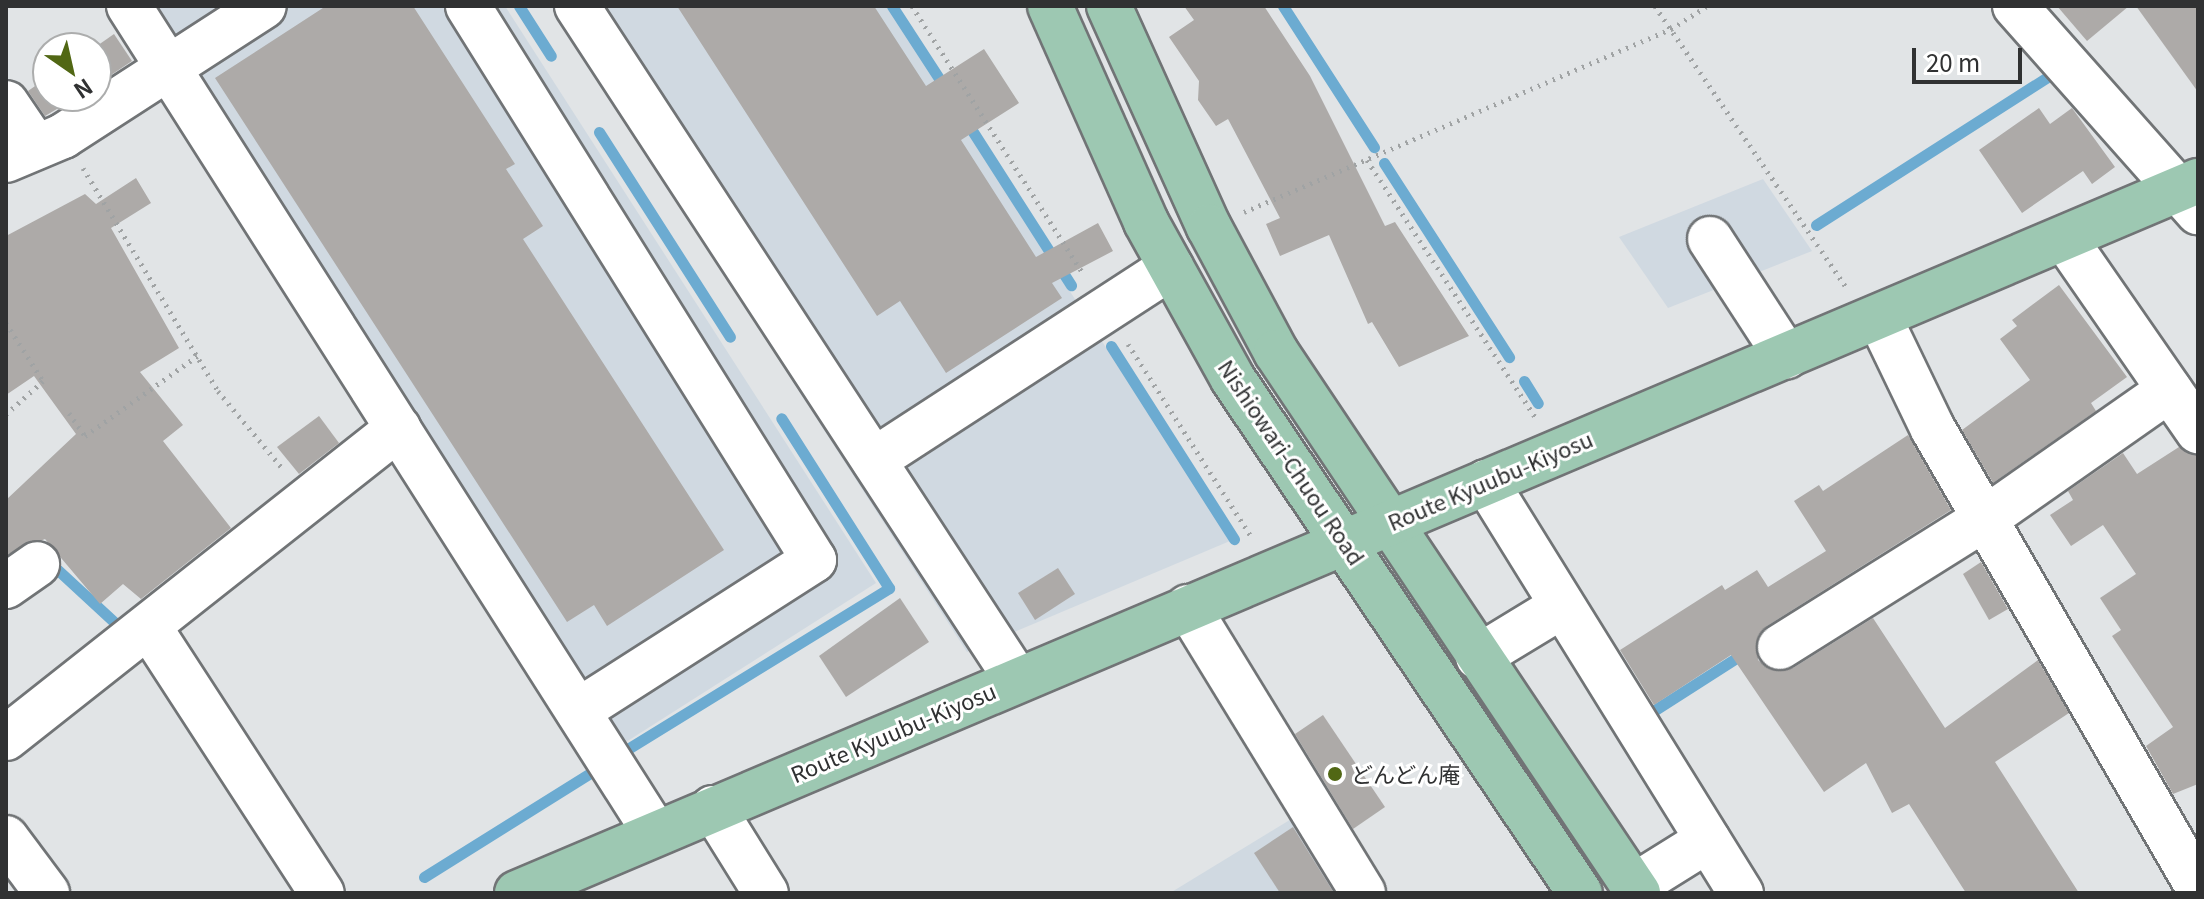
<!DOCTYPE html>
<html>
<head>
<meta charset="utf-8">
<style>
  body { margin:0 }
  #map { position:relative; width:2204px; height:899px; overflow:hidden; background:#e1e4e6; font-family:Georgia,"Noto Sans JP",serif }
  div>[style] { position:absolute }
  .built>* { inset:0; background:#d0d9e1 }
  .stream>* { height:11px; margin:-5.5px; padding:0 5.5px; transform-origin:5.5px; border-radius:5.5px; background:#6cabd1 }
  .building>* { inset:0; background:#adaaa8 }
  .path>* { height:5px; margin-top:-2.5px; transform-origin:0; background:repeating-linear-gradient(90deg,#a0a3a4 0 2px,transparent 0 8px) }
  .roads { filter:drop-shadow(2px 0 #717476) drop-shadow(-2px 0 #717476) drop-shadow(0 2px #717476) drop-shadow(0 -2px #717476) }
  .minor>* { height:44px; margin:-22px; padding:0 22px; transform-origin:22px; border-radius:22px; background:#fff }
  .major>* { height:44px; margin:-22px; padding:0 22px; transform-origin:22px; border-radius:22px; background:#9dc8b2 }
  .dots>* { width:22px; height:22px; translate:-50% -50%; box-sizing:border-box; border:4px solid #fff; border-radius:50% }
  span { translate:-50% -50%; white-space:nowrap; text-align:center; line-height:1.15; -webkit-text-stroke:6px #fff; paint-order:stroke }
  .street-label { font-size:22px; color:#303132 }
  .poi-label { font-size:22px; color:#303132 }
  .left { translate:0 -50%; text-align:left }
  .frame { position:absolute; inset:0; border:8px solid #303132; pointer-events:none }
  .north { position:absolute; left:32px; top:32px; width:80px; height:80px; box-sizing:border-box; background:#fff; border:2px solid #acadad; border-radius:50%; rotate:146deg; font-size:22px; font-weight:700; line-height:32px; text-align:center; color:#303132 }
  .north::after { content:''; display:block; margin:auto; width:28px; height:36px; background:#516714; clip-path:polygon(50% 0,100% 100%,50% 72%,0 100%) }
  .scale { position:absolute; left:1912px; top:48px; width:110px; height:36px; box-sizing:border-box; border:4px solid #303132; border-top:0; padding-left:10px; font-size:24px; line-height:28px; white-space:nowrap; color:#303132; -webkit-text-stroke:6px #fff; paint-order:stroke }
</style>
</head>
<body>
<div id="map">
  <div class="built">
    <i style="clip-path:polygon(156px 6px,246px 6px,182px 47px)"></i>
    <i style="clip-path:polygon(279px 6px,505px 6px,876px 583px,626px 742px,199px 72px)"></i>
    <i style="clip-path:polygon(551px 6px,887px 6px,1230px 541px,967px 652px)"></i>
    <i style="clip-path:polygon(1763px 179px,1812px 251px,1668px 308px,1619px 237px)"></i>
    <i style="clip-path:polygon(1293px 818px,1339px 893px,1170px 893px)"></i>
  </div>
  <div class="stream">
    <i style="left:519px;top:6px;width:59px;rotate:57.4deg"></i>
    <i style="left:892px;top:6px;width:99px;rotate:57deg"></i>
    <i style="left:1283px;top:6px;width:168px;rotate:57.2deg"></i>
    <i style="left:966px;top:121px;width:195px;rotate:57.4deg"></i>
    <i style="left:599px;top:132px;width:243px;rotate:57.4deg"></i>
    <i style="left:1384px;top:163px;width:231px;rotate:57.2deg"></i>
    <i style="left:1816px;top:225px;width:282px;rotate:-32.6deg"></i>
    <i style="left:1111px;top:346px;width:229px;rotate:57.5deg"></i>
    <i style="left:1524px;top:381px;width:26px;rotate:58deg"></i>
    <i style="left:47px;top:560px;width:105px;rotate:42.7deg"></i>
    <i style="left:1647px;top:715px;width:115px;rotate:-32.6deg"></i>
    <i style="left:626px;top:750px;width:309px;rotate:-31.6deg"></i>
    <i style="left:889px;top:588px;width:201px;rotate:-122.4deg"></i>
    <i style="left:424px;top:877px;width:202px;rotate:-32deg"></i>
  </div>
  <div class="building">
    <i style="clip-path:polygon(326px 6px,413px 6px,515px 164px,506px 169px,543px 226px,523px 239px,724px 550px,607px 626px,594px 605px,567px 622px,215px 78px)"></i>
    <i style="clip-path:polygon(677px 6px,874px 6px,926px 86px,984px 49px,1019px 103px,961px 140px,1036px 257px,1098px 223px,1113px 251px,1052px 283px,1062px 298px,946px 373px,900px 301px,877px 316px)"></i>
    <i style="clip-path:polygon(1184px 6px,1264px 6px,1310px 76px,1385px 226px,1395px 222px,1469px 336px,1399px 367px,1372px 322px,1368px 324px,1329px 235px,1280px 256px,1266px 224px,1280px 218px,1228px 119px,1216px 126px,1198px 100px,1199px 81px,1169px 37px,1194px 20px)"></i>
    <i style="clip-path:polygon(2057px 6px,2129px 6px,2087px 41px)"></i>
    <i style="clip-path:polygon(2136px 6px,2198px 6px,2198px 92px)"></i>
    <i style="clip-path:polygon(114px 34px,132px 61px,96px 85px,94px 48px)"></i>
    <i style="clip-path:polygon(48px 77px,48px 96px,79px 96px,45px 116px,28px 91px)"></i>
    <i style="clip-path:polygon(2039px 108px,2050px 124px,2072px 108px,2115px 167px,2092px 184px,2083px 171px,2022px 213px,1979px 150px)"></i>
    <i style="clip-path:polygon(136px 178px,151px 203px,111px 228px,179px 348px,140px 372px,183px 425px,163px 441px,231px 528px,141px 599px,123px 584px,100px 604px,45px 539px,6px 555px,6px 500px,76px 434px,34px 376px,6px 395px,6px 236px,85px 194px,96px 204px)"></i>
    <i style="clip-path:polygon(2059px 285px,2127px 377px,2091px 403px,2096px 411px,1993px 483px,1962px 430px,2030px 380px,2000px 339px,2017px 326px,2012px 320px)"></i>
    <i style="clip-path:polygon(319px 416px,339px 443px,299px 474px,277px 447px)"></i>
    <i style="clip-path:polygon(1908px 435px,1951px 510px,1767px 626px,1758px 636px,1758px 660px,1769px 669px,1793px 668px,1873px 618px,1945px 728px,2038px 660px,2069px 713px,1995px 762px,2079px 893px,1966px 893px,1909px 804px,1892px 813px,1866px 763px,1824px 792px,1731px 655px,1654px 705px,1620px 650px,1722px 585px,1725px 590px,1757px 570px,1768px 587px,1826px 551px,1794px 501px,1819px 485px,1823px 491px)"></i>
    <i style="clip-path:polygon(2179px 447px,2198px 456px,2198px 784px,2173px 794px,2146px 746px,2173px 727px,2112px 636px,2121px 630px,2100px 598px,2136px 574px,2103px 525px,2071px 546px,2050px 515px,2073px 500px,2068px 491px,2123px 453px,2137px 474px)"></i>
    <i style="clip-path:polygon(1981px 562px,2008px 609px,1989px 620px,1963px 574px)"></i>
    <i style="clip-path:polygon(1058px 568px,1075px 594px,1035px 620px,1018px 593px)"></i>
    <i style="clip-path:polygon(900px 598px,929px 642px,846px 697px,819px 656px)"></i>
    <i style="clip-path:polygon(1323px 715px,1385px 807px,1353px 829px,1295px 734px)"></i>
    <i style="clip-path:polygon(1293px 827px,1334px 893px,1280px 893px,1254px 853px)"></i>
  </div>
  <div class="path">
    <i style="left:912px;top:6px;width:319px;rotate:57.4deg"></i>
    <i style="left:1655px;top:6px;width:340px;rotate:55.8deg"></i>
    <i style="left:1367px;top:160px;width:311px;rotate:56.8deg"></i>
    <i style="left:83px;top:168px;width:261px;rotate:58.8deg"></i>
    <i style="left:218px;top:391px;width:102px;rotate:50.2deg"></i>
    <i style="left:1244px;top:212px;width:465px;rotate:-23.2deg"></i>
    <i style="left:1671px;top:29px;width:43px;rotate:-32.6deg"></i>
    <i style="left:6px;top:323px;width:69px;rotate:57.5deg"></i>
    <i style="left:43px;top:381px;width:50px;rotate:138.3deg"></i>
    <i style="left:1128px;top:344px;width:230px;rotate:57.4deg"></i>
    <i style="left:69px;top:413px;width:28px;rotate:55deg"></i>
    <i style="left:85px;top:436px;width:138px;rotate:-35.5deg"></i>
  </div>
  <div class="roads">
    <div class="minor">
      <i style="left:129px;top:6px;width:978px;rotate:57.53deg"></i>
      <i style="left:468px;top:6px;width:653px;rotate:58.01deg"></i>
      <i style="left:814px;top:560px;width:280px;rotate:147.4deg"></i>
      <i style="left:577px;top:6px;width:805px;rotate:56.86deg"></i>
      <i style="left:2015px;top:6px;width:276px;rotate:48.4deg"></i>
      <i style="left:6px;top:103px;width:53px;rotate:55.7deg"></i>
      <i style="left:6px;top:160px;width:62px;rotate:-22.8deg"></i>
      <i style="left:63px;top:136px;width:239px;rotate:-32.9deg"></i>
      <i style="left:1710px;top:239px;width:140px;rotate:57deg"></i>
      <i style="left:2065px;top:239px;width:234px;rotate:55.3deg"></i>
      <i style="left:1879px;top:317px;width:124px;rotate:64.3deg"></i>
      <i style="left:1933px;top:429px;width:529px;rotate:59.95deg"></i>
      <i style="left:874px;top:460px;width:354px;rotate:-33deg"></i>
      <i style="left:1486px;top:482px;width:484px;rotate:58.2deg"></i>
      <i style="left:6px;top:586px;width:38px;rotate:-35deg"></i>
      <i style="left:1188px;top:607px;width:335px;rotate:58.5deg"></i>
      <i style="left:149px;top:627px;width:317px;rotate:57deg"></i>
      <i style="left:1780px;top:647px;width:247px;rotate:-32.1deg"></i>
      <i style="left:1989px;top:516px;width:220px;rotate:-35deg"></i>
      <i style="left:1478px;top:657px;width:98px;rotate:-31.3deg"></i>
      <i style="left:6px;top:738px;width:500px;rotate:-38.3deg"></i>
      <i style="left:713px;top:808px;width:100px;rotate:58.1deg"></i>
      <i style="left:6px;top:838px;width:69px;rotate:53.3deg"></i>
      <i style="left:1634px;top:886px;width:87px;rotate:-31.9deg"></i>
    </div>
    <div class="major">
      <i style="left:1050px;top:6px;width:236px;rotate:66deg"></i>
      <i style="left:1146px;top:222px;width:179px;rotate:61deg"></i>
      <i style="left:1233px;top:379px;width:620px;rotate:55.98deg"></i>
      <i style="left:1109px;top:6px;width:243px;rotate:65.7deg"></i>
      <i style="left:1209px;top:227px;width:142px;rotate:61.8deg"></i>
      <i style="left:1276px;top:352px;width:651px;rotate:56.21deg"></i>
      <i style="left:517px;top:893px;width:1826px;rotate:-22.96deg"></i>
    </div>
  </div>
  <div class="dots">
    <i style="left:1335px;top:774px;background:#516714"></i>
  </div>
  <div class="street-label">
    <span style="left:1292px;top:462px;rotate:56deg">Nishiowari-Chuou Road</span>
    <span style="left:1490px;top:480px;rotate:-23deg">Route Kyuubu-Kiyosu</span>
    <span style="left:893px;top:732px;rotate:-23deg">Route Kyuubu-Kiyosu</span>
  </div>
  <div class="poi-label">
    <span class="left" style="left:1351px;top:774px">どんどん庵</span>
  </div>
  <div class="frame"></div>
  <div class="north">N</div>
  <div class="scale">20 m</div>
</div>
</body>
</html>
